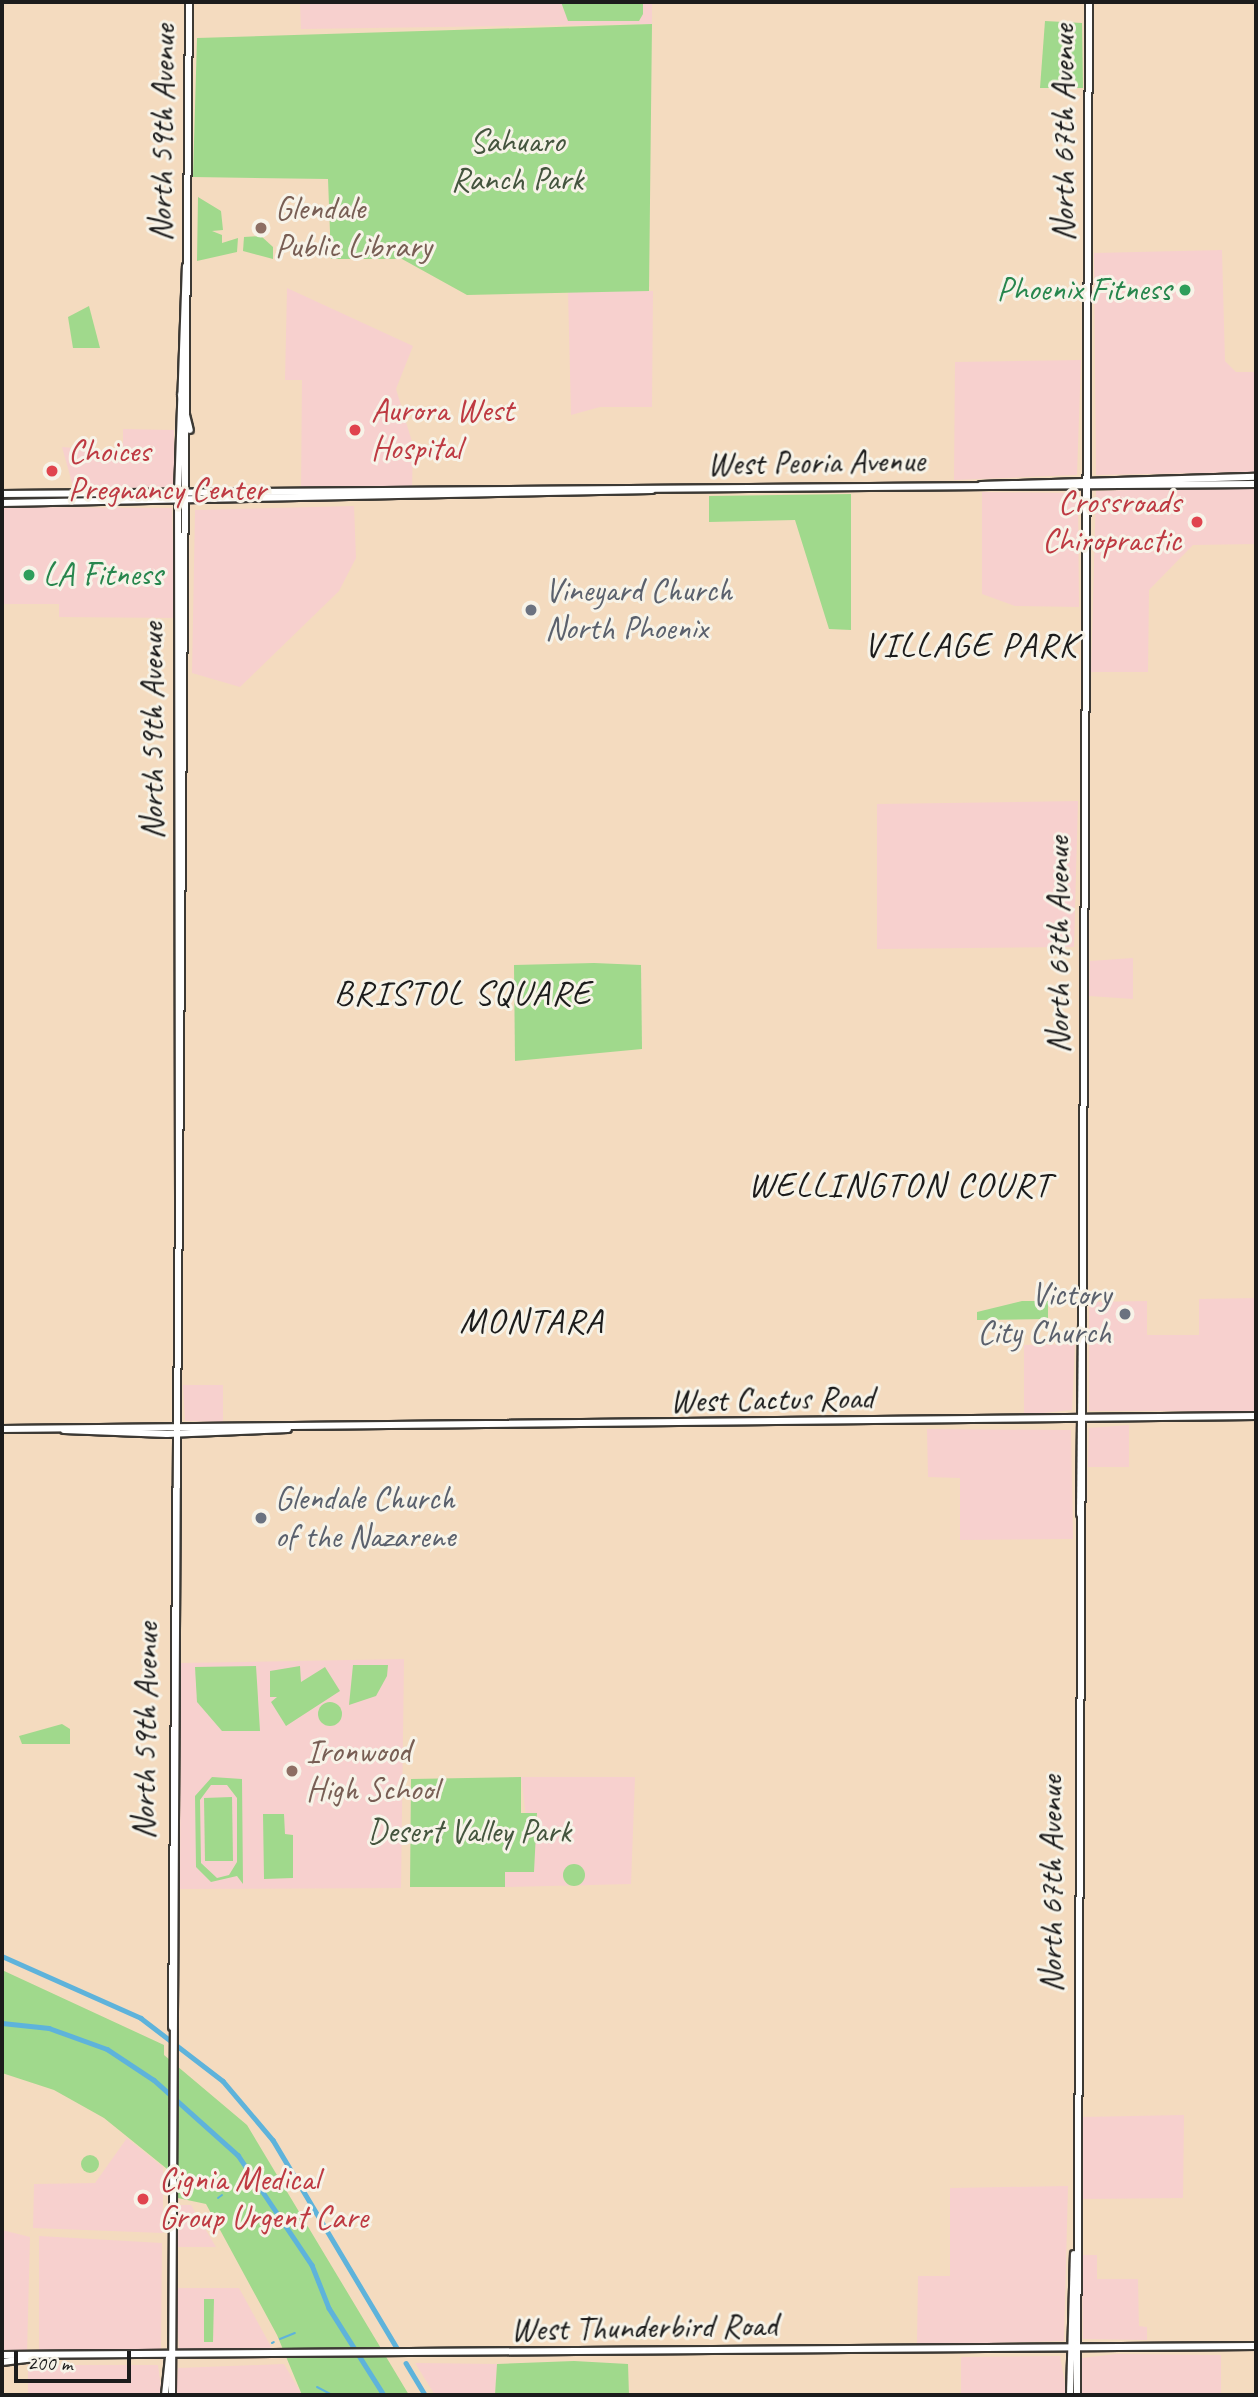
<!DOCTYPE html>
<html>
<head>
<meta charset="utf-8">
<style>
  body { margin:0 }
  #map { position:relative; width:1258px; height:2397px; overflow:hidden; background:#f4dbbf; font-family:Caveat,sans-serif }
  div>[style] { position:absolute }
  .built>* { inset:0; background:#f7d0ce }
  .green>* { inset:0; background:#a0d98c }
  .round { border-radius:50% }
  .stream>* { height:2px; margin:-1px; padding:0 1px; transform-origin:1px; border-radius:1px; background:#5eb3db }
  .canal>* { height:4.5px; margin:-2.25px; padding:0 2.25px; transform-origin:2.25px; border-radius:2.25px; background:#5eb3db }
  .roads { filter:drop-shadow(2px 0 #3c3934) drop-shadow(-2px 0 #3c3934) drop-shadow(0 2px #3c3934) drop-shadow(0 -2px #3c3934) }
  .secondary>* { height:6px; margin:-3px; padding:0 3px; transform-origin:3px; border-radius:3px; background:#fff }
  .dots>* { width:19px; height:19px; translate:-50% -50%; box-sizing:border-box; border:4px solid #f7f3e8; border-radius:50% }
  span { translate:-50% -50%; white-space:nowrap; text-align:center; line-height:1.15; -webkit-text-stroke:6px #f7f3e8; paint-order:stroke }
  .street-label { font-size:33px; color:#1c1c1c }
  .park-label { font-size:33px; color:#44553e }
  .education-label { font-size:33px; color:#785e54 }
  .left { translate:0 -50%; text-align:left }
  .leisure-label { font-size:33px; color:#27864d }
  .right { translate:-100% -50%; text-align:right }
  .health-label { font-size:33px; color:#be3a42 }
  .worship-label { font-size:33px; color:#5b616d }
  .neighbourhood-label { font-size:35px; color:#1c1c1c; letter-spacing:2px }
  .frame { position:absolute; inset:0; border:4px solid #1c1c1c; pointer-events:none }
  .scale { position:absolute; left:14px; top:2351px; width:117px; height:32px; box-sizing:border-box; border:4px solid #1c1c1c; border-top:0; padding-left:9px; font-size:21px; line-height:24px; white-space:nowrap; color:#1c1c1c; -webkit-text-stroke:5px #f7f3e8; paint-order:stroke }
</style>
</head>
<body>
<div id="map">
  <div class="built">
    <i style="clip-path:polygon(300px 2px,652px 2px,652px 24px,301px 29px)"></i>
    <i style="clip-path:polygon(1222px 250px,1225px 361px,1236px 372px,1256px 372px,1256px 472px,1096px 475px,1094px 253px)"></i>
    <i style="clip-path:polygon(287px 288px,413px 346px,396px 389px,413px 445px,412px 489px,301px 491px,302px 380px,285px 380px)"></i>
    <i style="clip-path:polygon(568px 291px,653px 291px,652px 407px,600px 407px,571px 415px)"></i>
    <i style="clip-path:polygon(1081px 360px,1077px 475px,954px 480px,955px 362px)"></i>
    <i style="clip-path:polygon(123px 429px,174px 430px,174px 487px,74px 490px,62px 447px,123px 452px)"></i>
    <i style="clip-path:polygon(1256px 486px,1256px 544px,1193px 545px,1149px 590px,1148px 672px,1091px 672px,1096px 491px)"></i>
    <i style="clip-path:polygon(982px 492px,1078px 493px,1079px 607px,1015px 606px,982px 594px)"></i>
    <i style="clip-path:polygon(354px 506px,356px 558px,339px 591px,240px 687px,192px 673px,195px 510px)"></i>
    <i style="clip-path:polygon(2px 507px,172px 508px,175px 618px,59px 617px,59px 604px,2px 604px)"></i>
    <i style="clip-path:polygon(1078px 801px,1074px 947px,877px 949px,877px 804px)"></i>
    <i style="clip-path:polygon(1133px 958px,1133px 999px,1089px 996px,1090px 961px)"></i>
    <i style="clip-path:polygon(1256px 1298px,1256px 1411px,1089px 1411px,1089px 1302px,1147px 1301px,1147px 1335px,1199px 1335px,1199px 1299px)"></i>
    <i style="clip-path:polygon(1075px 1344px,1072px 1410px,1024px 1415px,1024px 1345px)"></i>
    <i style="clip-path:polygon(183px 1385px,223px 1385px,223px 1422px,185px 1421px)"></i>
    <i style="clip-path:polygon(1129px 1425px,1129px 1467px,1088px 1467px,1089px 1428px)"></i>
    <i style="clip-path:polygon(927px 1429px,1071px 1430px,1073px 1539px,960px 1540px,960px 1478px,928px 1477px)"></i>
    <i style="clip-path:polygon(404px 1659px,401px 1888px,180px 1889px,181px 1663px)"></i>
    <i style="clip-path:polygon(521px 1777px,635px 1777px,631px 1884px,505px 1887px,505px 1872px,533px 1872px)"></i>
    <i style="clip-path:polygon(1184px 2115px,1183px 2198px,1083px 2199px,1081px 2117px)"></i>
    <i style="clip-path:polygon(127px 2138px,163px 2167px,163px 2233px,33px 2228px,34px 2184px,95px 2183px)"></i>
    <i style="clip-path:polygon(1068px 2186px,1064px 2341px,917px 2345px,918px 2276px,950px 2276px,950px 2188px)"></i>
    <i style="clip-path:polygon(176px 2205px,191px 2205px,216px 2247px,176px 2247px)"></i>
    <i style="clip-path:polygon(2px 2230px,30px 2237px,27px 2353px,2px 2353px)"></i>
    <i style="clip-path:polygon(39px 2236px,162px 2243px,161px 2352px,39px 2353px)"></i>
    <i style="clip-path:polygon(1082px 2255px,1097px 2255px,1097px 2279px,1138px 2279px,1139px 2326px,1147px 2327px,1147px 2340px,1083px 2339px)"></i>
    <i style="clip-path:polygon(175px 2288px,239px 2288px,274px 2352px,179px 2349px)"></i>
    <i style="clip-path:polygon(1116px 2354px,1221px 2355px,1221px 2395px,1080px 2395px,1082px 2358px)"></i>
    <i style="clip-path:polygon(1060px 2356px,1067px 2395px,961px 2395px,961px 2357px)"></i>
    <i style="clip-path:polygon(415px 2363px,497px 2364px,495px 2395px,435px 2395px)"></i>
    <i style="clip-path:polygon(284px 2364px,302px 2395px,176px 2395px,178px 2368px)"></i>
    <i style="clip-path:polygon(28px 2365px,158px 2365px,162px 2395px,28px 2395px)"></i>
  </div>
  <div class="green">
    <i style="clip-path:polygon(561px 2px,643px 2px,643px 14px,639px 21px,568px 21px)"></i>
    <i style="clip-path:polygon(1045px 21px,1082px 23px,1083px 88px,1040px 88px)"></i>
    <i style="clip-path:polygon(652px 24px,649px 291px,467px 295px,402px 259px,331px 259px,328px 179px,193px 177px,197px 38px)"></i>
    <i style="clip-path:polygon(198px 197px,221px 211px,223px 230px,212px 231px,222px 235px,222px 243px,238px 238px,237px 252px,197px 261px)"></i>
    <i style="clip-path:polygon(261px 236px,273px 247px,273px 259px,243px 251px,244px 237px)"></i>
    <i style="clip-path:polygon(89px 306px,100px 348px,73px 348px,68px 317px)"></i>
    <i style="clip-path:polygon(851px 494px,851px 630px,829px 629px,795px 520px,709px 522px,709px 496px)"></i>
    <i style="clip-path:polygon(594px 963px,641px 965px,642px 1049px,515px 1061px,514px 965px)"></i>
    <i style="clip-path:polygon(1022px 1301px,1048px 1301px,1048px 1319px,977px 1320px,977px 1312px)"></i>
    <i style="clip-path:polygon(353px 1665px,388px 1665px,387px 1676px,376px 1696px,349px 1705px)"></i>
    <i style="clip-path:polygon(256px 1666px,260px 1731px,222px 1731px,197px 1702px,195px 1667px)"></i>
    <i style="clip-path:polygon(300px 1666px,301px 1682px,325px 1667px,340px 1691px,286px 1726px,271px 1702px,277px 1697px,270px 1697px,270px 1671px)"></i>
    <i class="round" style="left:318px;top:1702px;width:24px;height:24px"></i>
    <i style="clip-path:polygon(62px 1724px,70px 1729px,70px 1744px,22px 1744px,19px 1736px)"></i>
    <i style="clip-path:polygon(evenodd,212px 1777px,242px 1779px,243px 1884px,237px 1876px,211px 1882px,196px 1867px,195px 1796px,212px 1777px,227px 1785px,237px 1798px,237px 1862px,229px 1875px,217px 1878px,201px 1863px,200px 1800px,211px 1785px,227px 1785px)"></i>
    <i style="clip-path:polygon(521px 1777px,521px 1813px,537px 1813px,534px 1872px,505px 1872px,505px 1887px,410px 1887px,411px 1779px)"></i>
    <i style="clip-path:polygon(232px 1797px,233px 1861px,205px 1861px,204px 1798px)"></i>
    <i style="clip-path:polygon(263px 1814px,284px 1814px,285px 1834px,293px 1835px,293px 1878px,264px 1879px)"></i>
    <i class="round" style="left:563px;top:1864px;width:22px;height:22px"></i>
    <i style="clip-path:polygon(2px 1970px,164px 2045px,164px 2055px,247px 2125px,409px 2395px,302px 2395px,277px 2335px,206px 2204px,178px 2198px,177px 2177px,104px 2118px,54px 2090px,2px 2073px)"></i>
    <i class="round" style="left:81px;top:2155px;width:18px;height:18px"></i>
    <i style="clip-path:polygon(204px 2299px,214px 2299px,213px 2342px,204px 2342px)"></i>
    <i style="clip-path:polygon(574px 2361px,628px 2364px,629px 2395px,495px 2395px,497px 2364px)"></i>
  </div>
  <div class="stream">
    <i style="left:218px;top:2198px;width:5px;rotate:-37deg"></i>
    <i style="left:280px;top:2339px;width:16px;rotate:-22deg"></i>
    <i style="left:272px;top:2343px;width:2px;rotate:-27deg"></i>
    <i style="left:317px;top:2387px;width:17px;rotate:28deg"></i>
  </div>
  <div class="canal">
    <i style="left:2px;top:1956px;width:152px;rotate:24deg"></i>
    <i style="left:141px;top:2018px;width:103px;rotate:37.5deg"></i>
    <i style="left:223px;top:2081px;width:77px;rotate:49.7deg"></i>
    <i style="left:273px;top:2140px;width:244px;rotate:59.2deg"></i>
    <i style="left:2px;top:2023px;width:47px;rotate:6.1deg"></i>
    <i style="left:49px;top:2028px;width:62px;rotate:19.9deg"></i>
    <i style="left:107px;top:2049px;width:56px;rotate:33.4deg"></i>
    <i style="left:154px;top:2080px;width:113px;rotate:41.8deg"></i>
    <i style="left:238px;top:2155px;width:133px;rotate:56.1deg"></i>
    <i style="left:312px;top:2265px;width:46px;rotate:68.4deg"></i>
    <i style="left:329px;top:2308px;width:103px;rotate:57.7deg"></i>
    <i style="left:406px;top:2363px;width:37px;rotate:59deg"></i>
  </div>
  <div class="roads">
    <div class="secondary">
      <i style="left:181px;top:395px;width:36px;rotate:76deg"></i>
      <i style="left:981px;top:485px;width:275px;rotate:-1.7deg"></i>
      <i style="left:2px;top:494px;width:1254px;rotate:-0.46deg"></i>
      <i style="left:2px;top:503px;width:650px;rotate:-1.15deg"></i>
      <i style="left:1086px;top:573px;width:571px;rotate:-89.7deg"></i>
      <i style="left:179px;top:1198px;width:705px;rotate:-90.08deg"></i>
      <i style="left:178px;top:493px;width:227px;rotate:-88deg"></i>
      <i style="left:2px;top:1429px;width:1254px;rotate:-0.59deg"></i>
      <i style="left:64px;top:1430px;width:103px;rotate:2.2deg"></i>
      <i style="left:167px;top:1434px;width:121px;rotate:-2.4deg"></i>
      <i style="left:1080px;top:1514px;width:193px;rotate:-89.4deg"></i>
      <i style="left:172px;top:2027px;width:2025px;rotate:-89.52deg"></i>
      <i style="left:2px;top:2355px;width:1254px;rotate:-0.41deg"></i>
      <i style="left:2px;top:2362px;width:31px;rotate:-7deg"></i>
      <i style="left:165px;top:2395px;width:37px;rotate:-84deg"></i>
      <i style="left:172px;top:2395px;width:961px;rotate:-89.7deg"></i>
      <i style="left:1070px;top:2395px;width:141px;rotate:-88.4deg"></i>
      <i style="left:1077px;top:2395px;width:2004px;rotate:-89.71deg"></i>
    </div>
  </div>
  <div class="dots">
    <i style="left:261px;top:228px;background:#8d6e63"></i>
    <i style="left:1185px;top:290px;background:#2e9e5b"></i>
    <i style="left:355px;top:430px;background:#e0444e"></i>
    <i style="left:52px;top:471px;background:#e0444e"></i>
    <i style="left:1197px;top:522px;background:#e0444e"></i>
    <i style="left:29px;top:575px;background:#2e9e5b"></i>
    <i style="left:531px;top:610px;background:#6b7280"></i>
    <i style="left:1125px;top:1314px;background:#6b7280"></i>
    <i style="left:261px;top:1518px;background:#6b7280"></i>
    <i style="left:292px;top:1771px;background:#8d6e63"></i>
    <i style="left:143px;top:2199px;background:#e0444e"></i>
  </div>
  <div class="street-label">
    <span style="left:163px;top:133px;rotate:-89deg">North 59th Avenue</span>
    <span style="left:1064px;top:133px;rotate:-90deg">North 67th Avenue</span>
    <span style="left:816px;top:463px;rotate:-1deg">West Peoria Avenue</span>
    <span style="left:153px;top:731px;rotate:-90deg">North 59th Avenue</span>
    <span style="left:1059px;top:945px;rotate:-90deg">North 67th Avenue</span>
    <span style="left:772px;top:1400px;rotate:-1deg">West Cactus Road</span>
    <span style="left:146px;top:1731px;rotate:-89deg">North 59th Avenue</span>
    <span style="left:1052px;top:1884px;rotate:-90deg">North 67th Avenue</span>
    <span style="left:644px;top:2328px;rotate:-1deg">West Thunderbird Road</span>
  </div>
  <div class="park-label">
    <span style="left:517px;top:161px">Sahuaro<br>Ranch Park</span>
    <span style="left:469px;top:1832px">Desert Valley Park</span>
  </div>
  <div class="education-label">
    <span class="left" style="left:275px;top:228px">Glendale<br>Public Library</span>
    <span class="left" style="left:306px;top:1771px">Ironwood<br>High School</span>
  </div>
  <div class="leisure-label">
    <span class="right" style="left:1171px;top:290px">Phoenix Fitness</span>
    <span class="left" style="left:43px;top:575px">LA Fitness</span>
  </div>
  <div class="health-label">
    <span class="left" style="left:371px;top:430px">Aurora West<br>Hospital</span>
    <span class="left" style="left:68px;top:471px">Choices<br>Pregnancy Center</span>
    <span class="right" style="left:1181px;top:522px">Crossroads<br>Chiropractic</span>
    <span class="left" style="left:159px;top:2199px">Cignia Medical<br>Group Urgent Care</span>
  </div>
  <div class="worship-label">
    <span class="left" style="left:545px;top:610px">Vineyard Church<br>North Phoenix</span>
    <span class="right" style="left:1111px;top:1314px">Victory<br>City Church</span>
    <span class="left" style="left:275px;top:1518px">Glendale Church<br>of the Nazarene</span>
  </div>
  <div class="neighbourhood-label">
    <span style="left:971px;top:645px">VILLAGE PARK</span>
    <span style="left:463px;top:993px">BRISTOL SQUARE</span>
    <span style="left:900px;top:1185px">WELLINGTON COURT</span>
    <span style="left:532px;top:1321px">MONTARA</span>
  </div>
  <div class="frame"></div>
  <div class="scale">200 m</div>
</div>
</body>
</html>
